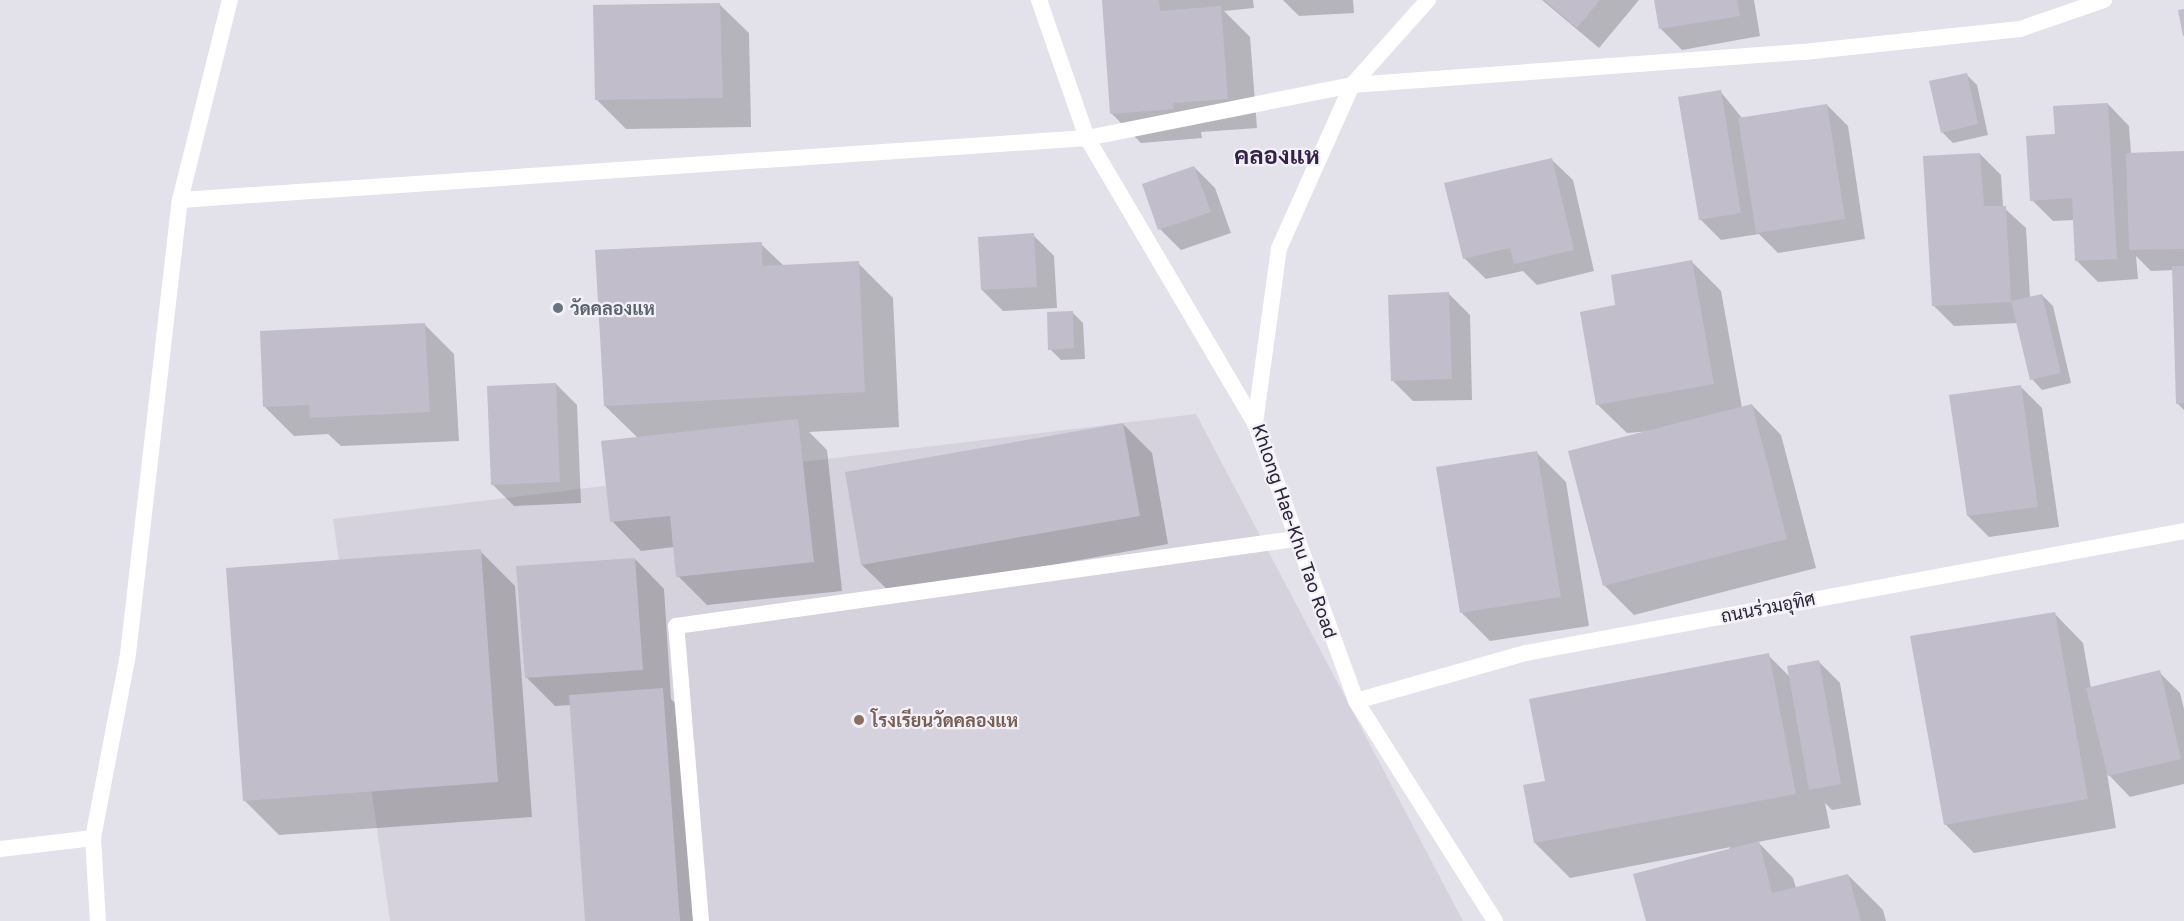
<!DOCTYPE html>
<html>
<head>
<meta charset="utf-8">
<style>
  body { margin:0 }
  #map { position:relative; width:2184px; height:921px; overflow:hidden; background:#e3e1ea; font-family:"Golos Text",Sarabun,sans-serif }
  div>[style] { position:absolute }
  .built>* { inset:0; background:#d6d2dd }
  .shadow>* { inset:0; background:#0003 }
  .building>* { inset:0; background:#c1bdca }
  .service>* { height:16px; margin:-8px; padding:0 8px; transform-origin:8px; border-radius:8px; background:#fff }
  .minor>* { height:16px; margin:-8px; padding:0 8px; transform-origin:8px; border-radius:8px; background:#fff }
  .tertiary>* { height:16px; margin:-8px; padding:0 8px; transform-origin:8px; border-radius:8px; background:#fff }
  .dots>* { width:16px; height:16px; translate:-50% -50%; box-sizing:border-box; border:3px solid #f2f1f7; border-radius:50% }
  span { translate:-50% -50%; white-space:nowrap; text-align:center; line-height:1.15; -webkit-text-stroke:4.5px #f2f1f7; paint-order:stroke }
  .worship-label { font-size:18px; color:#5b616d; font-weight:700 }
  .left { translate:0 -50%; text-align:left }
  .street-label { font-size:18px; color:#2d2338 }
  .education-label { font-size:18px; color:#785e54; font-weight:700 }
  .district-label { font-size:24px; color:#342248; font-weight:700 }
</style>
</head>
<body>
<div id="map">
  <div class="built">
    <i style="clip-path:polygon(1196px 414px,1463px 921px,390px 921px,333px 519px)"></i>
  </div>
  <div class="shadow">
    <i style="clip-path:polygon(1104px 0,1253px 0,1254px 8px,1224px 11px,1250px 37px,1257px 128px,1201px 132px,1202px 138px,1141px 143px,1112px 114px)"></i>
    <i style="clip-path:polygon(1283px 0,1353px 0,1354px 13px,1299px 16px)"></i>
    <i style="clip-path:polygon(1542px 0,1639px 0,1599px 48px)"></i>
    <i style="clip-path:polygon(1656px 0,1754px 0,1760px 36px,1682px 50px,1661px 29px)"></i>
    <i style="clip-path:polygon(719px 4px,749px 33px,751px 127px,626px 129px,597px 100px)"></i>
    <i style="clip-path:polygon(1966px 74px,1977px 85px,1988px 135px,1953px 143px,1942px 132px)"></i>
    <i style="clip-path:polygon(1720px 91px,1742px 118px,1827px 105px,1848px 126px,1865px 239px,1778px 253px,1759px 234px,1721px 240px,1700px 219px)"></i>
    <i style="clip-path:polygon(2108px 104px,2129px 126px,2131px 154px,2184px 153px,2184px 410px,2177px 403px,2174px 270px,2151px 271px,2136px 256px,2138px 279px,2098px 282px,2076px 260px,2074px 220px,2053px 221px,2032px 200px,2056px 135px)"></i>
    <i style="clip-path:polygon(1980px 154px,2001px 175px,2003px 207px,2026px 228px,2030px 298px,2042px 295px,2053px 306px,2071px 383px,2042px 390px,2032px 379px,2018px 323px,1954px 326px,1933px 305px)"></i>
    <i style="clip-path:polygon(1551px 159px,1573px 180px,1594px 271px,1537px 285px,1523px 271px,1486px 279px,1464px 258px)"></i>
    <i style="clip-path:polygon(1194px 167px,1215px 188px,1231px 233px,1181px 250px,1160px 229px)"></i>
    <i style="clip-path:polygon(1033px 235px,1054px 256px,1057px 308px,1003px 311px,982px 290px)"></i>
    <i style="clip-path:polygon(761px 244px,784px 266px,858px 263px,893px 298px,899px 427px,809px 432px,827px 450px,842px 591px,707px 605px,678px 576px,674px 547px,641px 551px,612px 521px,638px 438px,605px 406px)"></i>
    <i style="clip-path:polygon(1692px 262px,1721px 291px,1742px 408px,1752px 405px,1781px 435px,1816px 568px,1634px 615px,1605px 586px,1570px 452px,1652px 431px,1627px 433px,1597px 404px,1617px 306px)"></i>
    <i style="clip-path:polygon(1449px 294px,1470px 315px,1472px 400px,1413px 401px,1392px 380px)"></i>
    <i style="clip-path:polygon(1072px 312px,1083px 323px,1085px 359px,1061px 360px,1050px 349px)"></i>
    <i style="clip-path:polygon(425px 325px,454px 354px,459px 441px,341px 446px,328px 434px,294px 436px,264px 406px)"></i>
    <i style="clip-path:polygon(556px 384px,577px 405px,581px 503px,514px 506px,493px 485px)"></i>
    <i style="clip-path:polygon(2021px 387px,2042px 408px,2059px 527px,1989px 537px,1968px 516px)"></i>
    <i style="clip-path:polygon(1123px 424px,1152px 453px,1168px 544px,892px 594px,862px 565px)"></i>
    <i style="clip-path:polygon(1537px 453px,1566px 482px,1589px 626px,1490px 641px,1461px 612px)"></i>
    <i style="clip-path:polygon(480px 551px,515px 586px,532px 817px,279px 835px,244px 800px)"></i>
    <i style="clip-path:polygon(635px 559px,664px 589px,671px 699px,692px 719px,706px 921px,586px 921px,571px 705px,555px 706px,526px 677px)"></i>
    <i style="clip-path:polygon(2054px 613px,2083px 643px,2091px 688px,2159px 672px,2180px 693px,2184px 709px,2184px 784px,2130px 797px,2107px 773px,2116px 828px,1974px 853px,1945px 824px)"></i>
    <i style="clip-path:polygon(1768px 655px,1791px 678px,1819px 662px,1840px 683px,1861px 805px,1832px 810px,1825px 803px,1830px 828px,1758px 842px,1793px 878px,1796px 888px,1848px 875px,1883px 910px,1886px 921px,1647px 921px,1731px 847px,1570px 878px,1535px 843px,1546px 782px)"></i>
  </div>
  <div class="building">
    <i style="clip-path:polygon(1102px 0,1159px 0,1160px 11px,1221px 6px,1228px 99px,1173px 103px,1174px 109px,1110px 114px)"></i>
    <i style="clip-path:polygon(1544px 0,1600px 0,1577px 28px)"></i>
    <i style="clip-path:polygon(1654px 0,1737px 0,1740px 16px,1659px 29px)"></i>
    <i style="clip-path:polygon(720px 3px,723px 98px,595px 100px,593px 5px)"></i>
    <i style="clip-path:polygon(2184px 9px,2184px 36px,2183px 36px,2178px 10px)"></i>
    <i style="clip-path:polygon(1967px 73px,1978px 124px,1941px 133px,1929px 81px)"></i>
    <i style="clip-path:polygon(1721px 90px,1741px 213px,1699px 220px,1678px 97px)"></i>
    <i style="clip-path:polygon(2108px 103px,2117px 259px,2075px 261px,2072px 198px,2030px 201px,2026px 136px,2055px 134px,2053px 106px)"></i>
    <i style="clip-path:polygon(1827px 104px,1845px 219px,1756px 233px,1738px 118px)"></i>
    <i style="clip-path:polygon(2184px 151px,2184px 249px,2129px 250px,2126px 153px)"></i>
    <i style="clip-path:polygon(1980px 153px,1984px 206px,2006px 206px,2011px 302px,1932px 306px,1923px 156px)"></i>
    <i style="clip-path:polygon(1552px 158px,1574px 250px,1514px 264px,1510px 248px,1463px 259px,1444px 183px)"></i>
    <i style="clip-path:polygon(1194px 166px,1211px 212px,1158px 230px,1142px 184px)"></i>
    <i style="clip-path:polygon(1034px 233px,1037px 287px,981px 290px,978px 237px)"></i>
    <i style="clip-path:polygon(762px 242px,762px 266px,859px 261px,865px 392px,604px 406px,595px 250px)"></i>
    <i style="clip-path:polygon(1692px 260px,1714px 384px,1596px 405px,1580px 312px,1615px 305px,1611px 275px)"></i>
    <i style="clip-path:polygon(2172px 266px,2184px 266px,2184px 403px,2176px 404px)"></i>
    <i style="clip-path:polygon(1449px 292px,1452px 379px,1391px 381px,1388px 295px)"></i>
    <i style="clip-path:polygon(2042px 294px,2061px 373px,2030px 380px,2011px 301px)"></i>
    <i style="clip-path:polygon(1073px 311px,1074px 348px,1048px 350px,1047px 312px)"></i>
    <i style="clip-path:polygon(425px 323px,430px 412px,310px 418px,309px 405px,263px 407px,260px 331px)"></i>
    <i style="clip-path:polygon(556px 383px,560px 482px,491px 485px,487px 386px)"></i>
    <i style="clip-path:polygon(2021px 385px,2038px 507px,1967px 516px,1949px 395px)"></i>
    <i style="clip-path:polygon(1752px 404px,1787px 539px,1603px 586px,1568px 451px)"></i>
    <i style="clip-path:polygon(798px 419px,814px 562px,676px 577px,670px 516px,610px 522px,601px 441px)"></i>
    <i style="clip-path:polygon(1123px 423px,1140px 516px,861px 565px,845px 472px)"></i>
    <i style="clip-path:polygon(1537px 451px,1561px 597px,1460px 613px,1436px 467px)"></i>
    <i style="clip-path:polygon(481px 549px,498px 782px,243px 801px,226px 568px)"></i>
    <i style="clip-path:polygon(635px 558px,643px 670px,525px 678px,516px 566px)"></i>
    <i style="clip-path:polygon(2055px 612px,2088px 799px,1944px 825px,1910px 636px)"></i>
    <i style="clip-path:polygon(1769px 653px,1796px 794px,1534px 843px,1523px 785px,1545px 781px,1529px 699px)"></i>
    <i style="clip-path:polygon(1819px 660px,1841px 784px,1809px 790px,1787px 666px)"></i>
    <i style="clip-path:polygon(2160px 670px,2181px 759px,2108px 776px,2086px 688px)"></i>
    <i style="clip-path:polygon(663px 688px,680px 921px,585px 921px,569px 695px)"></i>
    <i style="clip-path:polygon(1759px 841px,1772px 893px,1848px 874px,1861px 921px,1646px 921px,1633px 874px)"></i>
  </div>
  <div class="service">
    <i style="left:180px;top:200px;width:206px;rotate:-76deg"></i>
    <i style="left:93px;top:838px;width:187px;rotate:-79.2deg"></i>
    <i style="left:128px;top:654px;width:457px;rotate:-83.5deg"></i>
    <i style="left:180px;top:200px;width:909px;rotate:-3.91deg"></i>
    <i style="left:701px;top:921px;width:296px;rotate:-94.8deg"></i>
    <i style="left:676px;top:626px;width:624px;rotate:-8.01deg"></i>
  </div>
  <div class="minor">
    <i style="left:1352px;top:85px;width:453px;rotate:-4.2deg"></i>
    <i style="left:1804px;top:52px;width:217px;rotate:-6.1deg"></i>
    <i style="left:2020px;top:29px;width:89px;rotate:-19deg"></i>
    <i style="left:1356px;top:701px;width:177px;rotate:-15.8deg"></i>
    <i style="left:1526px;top:653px;width:669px;rotate:-10.5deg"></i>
    <i style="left:0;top:849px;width:94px;rotate:-6.7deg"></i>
    <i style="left:93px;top:838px;width:83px;rotate:86.6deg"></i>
  </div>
  <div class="tertiary">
    <i style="left:1039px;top:0;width:146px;rotate:70.8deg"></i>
    <i style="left:1087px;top:138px;width:331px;rotate:59.5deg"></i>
    <i style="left:1428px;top:0;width:114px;rotate:131.8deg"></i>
    <i style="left:1352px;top:85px;width:179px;rotate:114.1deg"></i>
    <i style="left:1279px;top:248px;width:177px;rotate:97.8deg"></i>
    <i style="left:1255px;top:423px;width:296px;rotate:70deg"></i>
    <i style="left:1356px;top:701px;width:260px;rotate:57.7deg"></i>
    <i style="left:1087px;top:138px;width:270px;rotate:-11.3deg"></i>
  </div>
  <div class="dots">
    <i style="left:558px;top:308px;background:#6b7280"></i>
    <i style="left:859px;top:720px;background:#8d6e63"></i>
  </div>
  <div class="worship-label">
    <span class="left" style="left:570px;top:308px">วัดคลองแห</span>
  </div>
  <div class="street-label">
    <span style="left:1295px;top:531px;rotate:71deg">Khlong Hae-Khu Tao Road</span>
    <span style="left:1768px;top:607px;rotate:-11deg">ถนนร่วมอุทิศ</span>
  </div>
  <div class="education-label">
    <span class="left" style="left:871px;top:720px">โรงเรียนวัดคลองแห</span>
  </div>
  <div class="district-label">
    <span style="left:1277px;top:155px">คลองแห</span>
  </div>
</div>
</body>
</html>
